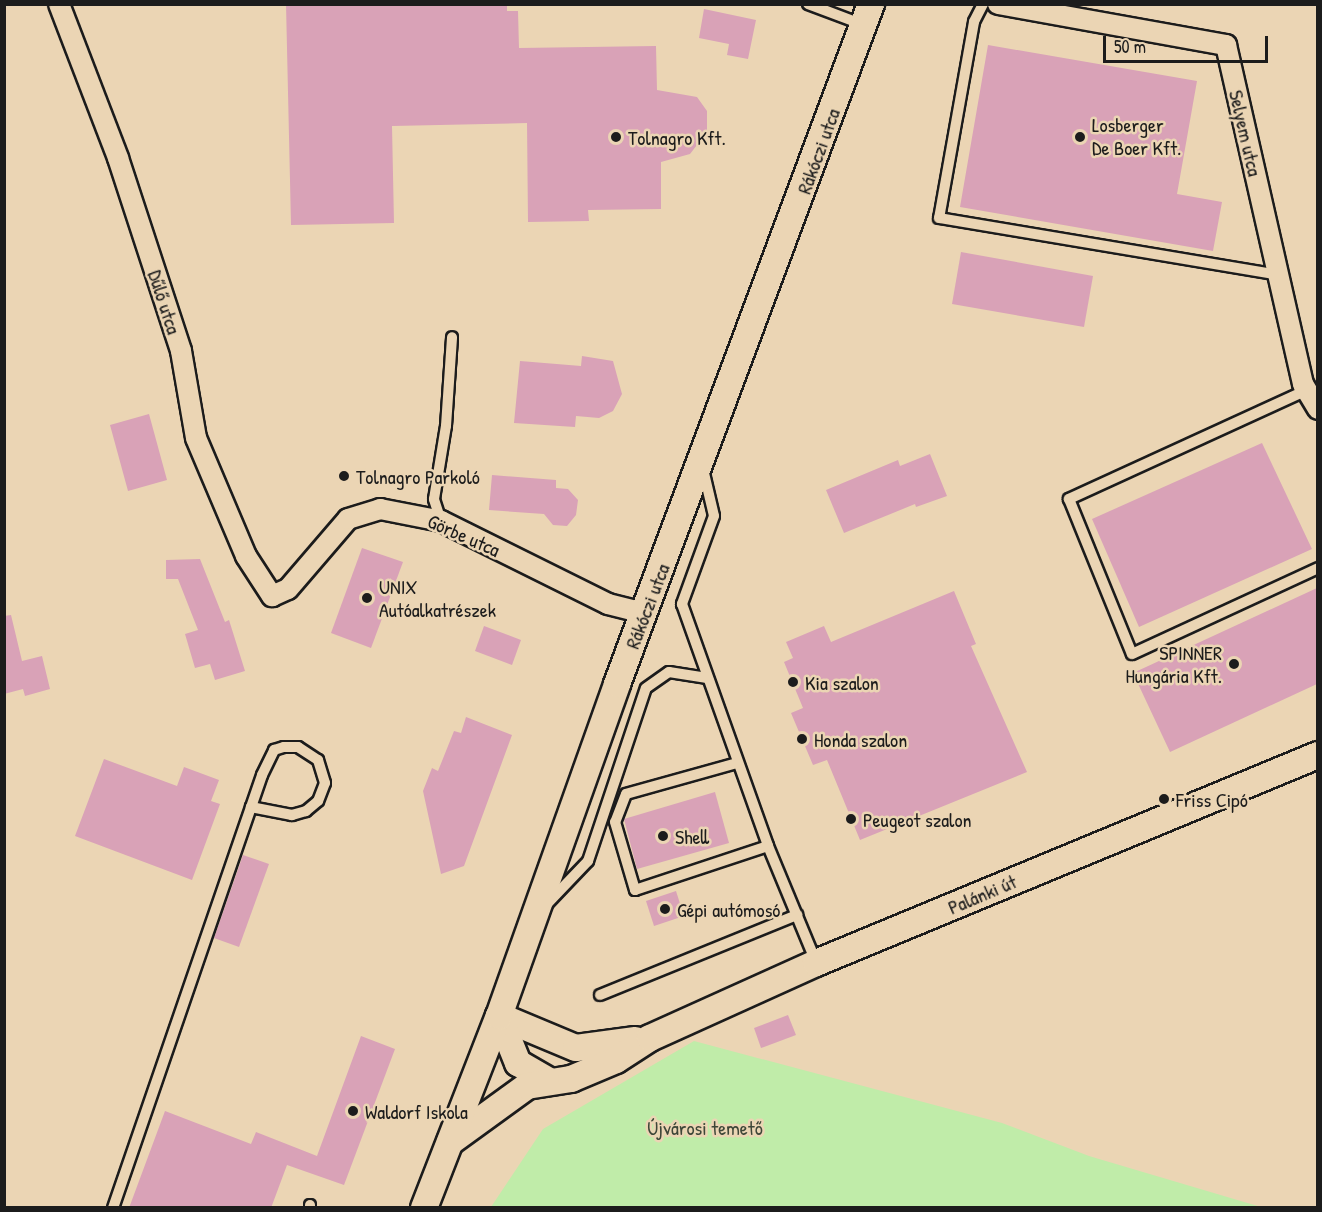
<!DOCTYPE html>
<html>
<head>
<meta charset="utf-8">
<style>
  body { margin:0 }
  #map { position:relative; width:1322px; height:1212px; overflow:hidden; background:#ebd5b4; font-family:"Patrick Hand",sans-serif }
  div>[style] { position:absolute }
  .green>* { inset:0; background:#c0eca9 }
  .building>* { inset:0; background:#d9a2b7 }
  .roads { filter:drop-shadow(2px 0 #1c1c1c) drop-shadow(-2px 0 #1c1c1c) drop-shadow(0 2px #1c1c1c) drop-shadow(0 -2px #1c1c1c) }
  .service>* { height:10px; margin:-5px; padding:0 5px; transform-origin:5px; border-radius:5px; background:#ebd5b4 }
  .minor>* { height:20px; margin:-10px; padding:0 10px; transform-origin:10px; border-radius:10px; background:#ebd5b4 }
  .tertiary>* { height:26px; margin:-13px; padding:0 13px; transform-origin:13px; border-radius:13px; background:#ebd5b4 }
  .dots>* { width:16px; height:16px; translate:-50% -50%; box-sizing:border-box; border:3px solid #ebd5b4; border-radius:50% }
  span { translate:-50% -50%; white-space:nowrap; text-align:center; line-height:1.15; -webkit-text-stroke:5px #ebd5b4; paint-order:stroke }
  .poi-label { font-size:20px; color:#1c1c1c }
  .left { translate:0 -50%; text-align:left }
  .right { translate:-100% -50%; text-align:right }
  .street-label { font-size:20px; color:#1c1c1c }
  .park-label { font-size:20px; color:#3d4638 }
  .frame { position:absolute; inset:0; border:6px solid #1c1c1c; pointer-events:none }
  .scale { position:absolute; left:1103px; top:36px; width:165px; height:27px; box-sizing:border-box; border:3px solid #1c1c1c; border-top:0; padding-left:8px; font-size:18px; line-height:21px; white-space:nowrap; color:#1c1c1c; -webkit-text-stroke:4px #ebd5b4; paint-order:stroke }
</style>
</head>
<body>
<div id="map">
  <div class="green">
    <i style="clip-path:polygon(694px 1041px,1002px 1123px,1089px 1156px,1261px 1207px,491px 1207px,543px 1129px)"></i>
  </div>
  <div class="building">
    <i style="clip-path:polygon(286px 4px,507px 4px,507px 11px,518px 11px,519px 48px,656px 46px,657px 90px,697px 97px,707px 111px,707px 132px,690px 154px,661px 162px,661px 209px,588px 210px,589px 221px,528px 222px,527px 123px,392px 126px,394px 223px,291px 225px)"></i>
    <i style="clip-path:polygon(704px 9px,756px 20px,748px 59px,727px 55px,729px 44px,699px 38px)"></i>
    <i style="clip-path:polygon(988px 45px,1197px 81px,1177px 194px,1222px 202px,1213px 251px,960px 207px)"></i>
    <i style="clip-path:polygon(961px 252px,1093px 276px,1084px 327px,952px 304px)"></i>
    <i style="clip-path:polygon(582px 356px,613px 361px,622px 394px,613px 411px,599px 418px,576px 416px,575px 427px,514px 423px,520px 361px,581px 366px)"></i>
    <i style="clip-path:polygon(149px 414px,167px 480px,128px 491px,110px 425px)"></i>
    <i style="clip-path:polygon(1262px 443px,1312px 549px,1139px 627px,1092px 519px)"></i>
    <i style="clip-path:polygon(930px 454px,947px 496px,916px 507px,915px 504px,844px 533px,826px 490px,898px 460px,900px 466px)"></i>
    <i style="clip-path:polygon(492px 475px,556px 480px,556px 488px,568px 489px,578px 500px,576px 515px,567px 526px,553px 525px,544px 514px,489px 510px)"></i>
    <i style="clip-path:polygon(362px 548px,403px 562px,371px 648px,331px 633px)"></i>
    <i style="clip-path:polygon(200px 559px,225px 622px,229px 620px,245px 671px,215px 680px,210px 664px,195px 668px,185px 634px,198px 630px,178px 579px,166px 579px,166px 560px)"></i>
    <i style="clip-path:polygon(1317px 588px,1317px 684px,1170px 752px,1133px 673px)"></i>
    <i style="clip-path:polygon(954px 591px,976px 644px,971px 646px,1027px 772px,860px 840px,827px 760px,813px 765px,791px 713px,803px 708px,784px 662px,793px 658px,786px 642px,824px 626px,831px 642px)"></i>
    <i style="clip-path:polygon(11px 615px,22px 661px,42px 656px,50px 689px,25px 696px,23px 689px,4px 694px,4px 616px)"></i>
    <i style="clip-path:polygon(484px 626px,521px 640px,512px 665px,475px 651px)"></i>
    <i style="clip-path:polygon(466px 717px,512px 735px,464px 866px,441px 874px,423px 791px,432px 768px,438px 771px,454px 731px,461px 733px)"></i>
    <i style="clip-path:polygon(104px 759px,177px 786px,184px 767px,219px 780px,211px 801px,220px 804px,192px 880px,75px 836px)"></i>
    <i style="clip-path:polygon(715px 792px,729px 843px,637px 869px,624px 819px)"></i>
    <i style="clip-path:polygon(243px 855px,269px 864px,239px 947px,214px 938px)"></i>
    <i style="clip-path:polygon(676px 891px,684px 916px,654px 926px,646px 901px)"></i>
    <i style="clip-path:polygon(788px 1015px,796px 1035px,761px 1048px,754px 1028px)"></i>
    <i style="clip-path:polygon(361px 1036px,395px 1049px,344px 1185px,287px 1165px,271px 1208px,129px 1208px,165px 1111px,251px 1144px,256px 1132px,317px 1156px)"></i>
  </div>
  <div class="roads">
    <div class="service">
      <i style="left:808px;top:4px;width:60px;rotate:20.6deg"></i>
      <i style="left:983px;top:4px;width:20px;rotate:117deg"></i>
      <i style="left:974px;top:22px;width:199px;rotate:100.1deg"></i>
      <i style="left:939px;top:218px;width:344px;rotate:9.5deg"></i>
      <i style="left:1307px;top:390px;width:262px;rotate:155.4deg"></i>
      <i style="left:1069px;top:499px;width:167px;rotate:67.9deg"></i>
      <i style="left:1132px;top:654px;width:205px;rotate:-24.8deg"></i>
      <i style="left:703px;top:469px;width:48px;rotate:76.8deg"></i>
      <i style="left:714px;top:516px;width:94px;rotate:110deg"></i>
      <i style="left:682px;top:604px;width:257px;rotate:70.4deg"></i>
      <i style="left:768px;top:846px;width:126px;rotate:67.5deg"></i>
      <i style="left:441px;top:521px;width:23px;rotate:-108deg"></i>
      <i style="left:434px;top:499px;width:74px;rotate:-80.7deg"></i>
      <i style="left:446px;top:426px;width:89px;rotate:-86.1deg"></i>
      <i style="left:737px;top:763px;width:115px;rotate:164.4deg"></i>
      <i style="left:626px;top:794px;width:30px;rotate:111deg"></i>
      <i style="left:615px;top:822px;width:71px;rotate:73.6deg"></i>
      <i style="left:635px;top:890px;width:140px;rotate:-18.3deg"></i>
      <i style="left:546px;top:905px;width:61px;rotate:-46.3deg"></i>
      <i style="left:588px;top:861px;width:182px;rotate:-71.5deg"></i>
      <i style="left:646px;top:688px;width:28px;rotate:-35deg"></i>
      <i style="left:669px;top:672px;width:37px;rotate:9deg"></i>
      <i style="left:600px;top:995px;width:213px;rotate:-22.1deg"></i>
      <i style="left:113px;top:1208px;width:458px;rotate:-71deg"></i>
      <i style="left:262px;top:775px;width:28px;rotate:-64deg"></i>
      <i style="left:274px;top:750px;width:10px;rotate:-17deg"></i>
      <i style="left:284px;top:747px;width:14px"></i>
      <i style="left:298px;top:747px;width:24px;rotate:33deg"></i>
      <i style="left:318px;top:760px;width:24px;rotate:73deg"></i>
      <i style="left:325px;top:783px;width:19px;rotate:111deg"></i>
      <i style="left:318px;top:801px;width:16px;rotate:140deg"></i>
      <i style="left:306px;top:811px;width:15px;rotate:164deg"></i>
      <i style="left:292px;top:815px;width:42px;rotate:-169deg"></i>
      <i style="left:310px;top:1208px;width:3px;rotate:-90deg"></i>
    </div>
    <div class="minor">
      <i style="left:59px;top:4px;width:165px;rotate:69deg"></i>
      <i style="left:118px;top:158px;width:203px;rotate:71.9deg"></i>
      <i style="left:181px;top:351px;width:88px;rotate:80.2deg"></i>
      <i style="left:196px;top:438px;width:128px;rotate:67deg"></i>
      <i style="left:246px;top:556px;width:48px;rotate:57deg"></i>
      <i style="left:272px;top:596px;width:17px;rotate:-24deg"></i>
      <i style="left:288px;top:589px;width:92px;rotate:-49.4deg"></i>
      <i style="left:348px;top:519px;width:34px;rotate:-17deg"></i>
      <i style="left:380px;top:509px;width:62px;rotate:11.1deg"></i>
      <i style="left:441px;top:521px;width:186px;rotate:26.4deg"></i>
      <i style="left:608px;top:604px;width:37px;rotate:14deg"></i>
      <i style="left:998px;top:4px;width:232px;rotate:10.2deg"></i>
      <i style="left:1226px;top:45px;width:348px;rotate:77.2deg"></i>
      <i style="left:1303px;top:384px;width:29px;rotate:59deg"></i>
    </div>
    <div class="tertiary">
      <i style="left:499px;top:1016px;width:83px;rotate:22.6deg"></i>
      <i style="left:576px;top:1048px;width:60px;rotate:-7.7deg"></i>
      <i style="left:499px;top:1016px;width:51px;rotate:68deg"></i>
      <i style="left:518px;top:1063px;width:36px;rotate:30deg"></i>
      <i style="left:450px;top:1142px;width:95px;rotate:-36deg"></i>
      <i style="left:527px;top:1086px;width:45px;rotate:-9deg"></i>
      <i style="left:571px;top:1079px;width:49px;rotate:-22.9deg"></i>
      <i style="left:616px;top:1060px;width:40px;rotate:-32.9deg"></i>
      <i style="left:650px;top:1038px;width:182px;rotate:-24.3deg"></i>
      <i style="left:816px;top:963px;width:543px;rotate:-22.51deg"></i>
      <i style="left:424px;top:1208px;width:206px;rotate:-68.7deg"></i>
      <i style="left:499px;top:1016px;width:352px;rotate:-70.4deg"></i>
      <i style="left:617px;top:684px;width:726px;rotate:-69.52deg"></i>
    </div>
  </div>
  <div class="dots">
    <i style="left:616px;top:137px;background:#1c1c1c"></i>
    <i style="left:1080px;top:137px;background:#1c1c1c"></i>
    <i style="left:344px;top:476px;background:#1c1c1c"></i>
    <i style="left:367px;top:598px;background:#1c1c1c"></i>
    <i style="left:1234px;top:664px;background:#1c1c1c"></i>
    <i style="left:793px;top:682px;background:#1c1c1c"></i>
    <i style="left:802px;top:739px;background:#1c1c1c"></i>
    <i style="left:1164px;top:799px;background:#1c1c1c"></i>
    <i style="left:851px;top:819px;background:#1c1c1c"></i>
    <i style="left:663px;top:836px;background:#1c1c1c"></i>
    <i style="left:665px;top:909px;background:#1c1c1c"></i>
    <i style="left:353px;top:1111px;background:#1c1c1c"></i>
  </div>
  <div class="poi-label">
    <span class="left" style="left:1092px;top:136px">Losberger<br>De Boer Kft.</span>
    <span class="left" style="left:628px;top:137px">Tolnagro Kft.</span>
    <span class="left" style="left:356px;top:476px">Tolnagro Parkoló</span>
    <span class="left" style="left:379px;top:598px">UNIX<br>Autóalkatrészek</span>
    <span class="right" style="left:1222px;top:664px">SPINNER<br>Hungária Kft.</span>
    <span class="left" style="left:805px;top:682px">Kia szalon</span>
    <span class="left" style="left:814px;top:739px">Honda szalon</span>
    <span class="left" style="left:1176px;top:799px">Friss Cipó</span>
    <span class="left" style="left:863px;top:819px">Peugeot szalon</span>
    <span class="left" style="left:675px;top:836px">Shell</span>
    <span class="left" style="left:677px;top:909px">Gépi autómosó</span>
    <span class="left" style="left:365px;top:1111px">Waldorf Iskola</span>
  </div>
  <div class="street-label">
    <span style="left:1246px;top:133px;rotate:77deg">Selyem utca</span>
    <span style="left:818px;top:151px;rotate:-70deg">Rákóczi utca</span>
    <span style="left:165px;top:302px;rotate:72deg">Dűlő utca</span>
    <span style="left:464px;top:535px;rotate:24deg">Görbe utca</span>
    <span style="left:647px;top:606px;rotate:-69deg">Rákóczi utca</span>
    <span style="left:982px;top:894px;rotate:-23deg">Palánki út</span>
  </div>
  <div class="park-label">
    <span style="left:705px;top:1127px">Újvárosi temető</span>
  </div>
  <div class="frame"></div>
  <div class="scale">50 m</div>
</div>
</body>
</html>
